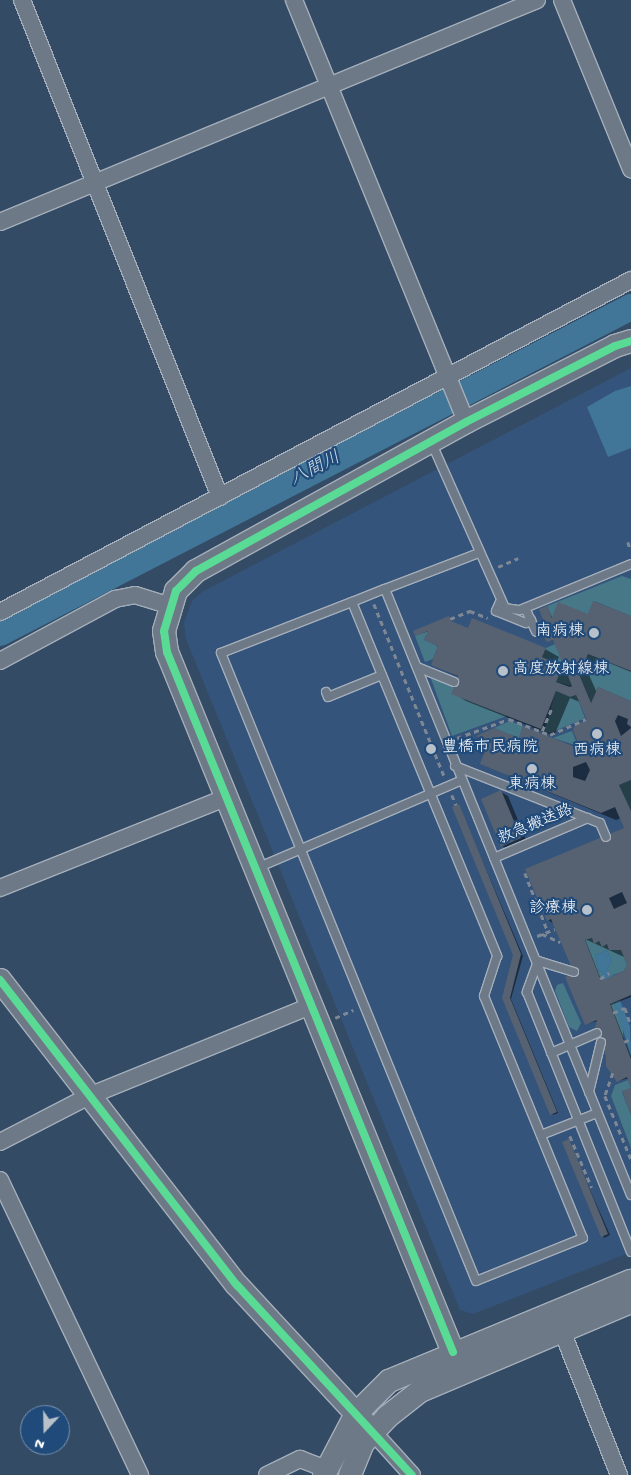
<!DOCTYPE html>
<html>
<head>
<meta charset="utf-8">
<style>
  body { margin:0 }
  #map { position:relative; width:631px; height:1475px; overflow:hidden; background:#344b65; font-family:"Gochi Hand","Klee One",sans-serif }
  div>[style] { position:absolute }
  .built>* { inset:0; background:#35547b }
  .green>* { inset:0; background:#477888 }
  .water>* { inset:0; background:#417698 }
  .shadow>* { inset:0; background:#0007 }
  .river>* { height:26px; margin:-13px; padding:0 13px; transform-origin:13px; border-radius:13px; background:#417698 }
  .building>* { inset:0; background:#566272 }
  .path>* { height:2.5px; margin-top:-1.25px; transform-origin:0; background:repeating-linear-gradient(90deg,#7e8895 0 5px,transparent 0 9px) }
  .roads { filter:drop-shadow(1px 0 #a4aeba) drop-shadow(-1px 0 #a4aeba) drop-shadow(0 1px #a4aeba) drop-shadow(0 -1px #a4aeba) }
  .lane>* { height:8px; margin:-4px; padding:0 4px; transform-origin:4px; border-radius:4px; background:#6d7986 }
  .street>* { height:16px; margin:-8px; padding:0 8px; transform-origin:8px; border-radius:8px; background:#6d7986 }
  .secondary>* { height:22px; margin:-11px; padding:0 11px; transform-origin:11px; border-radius:11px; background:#6d7986 }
  .cycleway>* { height:8px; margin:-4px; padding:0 4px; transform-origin:4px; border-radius:4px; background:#5adb95 }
  .dots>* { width:14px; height:14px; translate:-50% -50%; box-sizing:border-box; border:2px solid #1f4a7a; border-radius:50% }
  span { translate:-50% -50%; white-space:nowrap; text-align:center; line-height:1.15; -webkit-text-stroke:4.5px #1f4a7a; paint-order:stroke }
  .poi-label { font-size:16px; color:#fff }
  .right { translate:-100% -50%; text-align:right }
  .left { translate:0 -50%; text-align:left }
  .street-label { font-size:16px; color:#fff }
  .water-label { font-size:18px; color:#d0dee6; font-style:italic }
  .north { position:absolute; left:20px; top:1405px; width:50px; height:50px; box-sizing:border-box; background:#1f4a7a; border:1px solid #7992af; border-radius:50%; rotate:201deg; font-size:14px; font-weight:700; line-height:20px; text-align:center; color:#fff }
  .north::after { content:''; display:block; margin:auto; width:18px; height:22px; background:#b8c0c9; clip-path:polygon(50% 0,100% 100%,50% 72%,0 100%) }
</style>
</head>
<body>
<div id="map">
  <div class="built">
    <i style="clip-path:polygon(631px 368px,631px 1252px,473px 1314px,460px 1310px,186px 639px,184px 622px,192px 601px,202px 592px)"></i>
  </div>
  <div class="green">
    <i style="clip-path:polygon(622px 576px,631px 579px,631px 616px,594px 601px,588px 614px,552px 618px,547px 606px)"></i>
    <i style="clip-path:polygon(428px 631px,424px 640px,438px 646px,433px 659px,425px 662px,415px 636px)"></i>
    <i style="clip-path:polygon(555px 644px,572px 686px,556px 682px,562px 666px,542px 657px,546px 648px)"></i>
    <i style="clip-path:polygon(588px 654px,631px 671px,631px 701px,598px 687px,591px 703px,576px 667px,584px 664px)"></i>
    <i style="clip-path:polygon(434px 678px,454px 686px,507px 716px,452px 736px,431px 679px)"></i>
    <i style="clip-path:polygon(556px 691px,570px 697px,576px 695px,585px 718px,550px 733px,544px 731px)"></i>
    <i style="clip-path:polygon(510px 721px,523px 726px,519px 738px,494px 728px)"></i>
    <i style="clip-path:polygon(572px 731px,578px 746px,553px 738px)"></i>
    <i style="clip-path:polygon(631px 780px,631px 811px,630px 811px,619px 785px)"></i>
    <i style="clip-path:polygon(592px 938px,594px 943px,599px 941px,602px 946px,607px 944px,609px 950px,621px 950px,627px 965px,624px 971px,610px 976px,607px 969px,612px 961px,607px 950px,595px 955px,599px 972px,602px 971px,605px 978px,600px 980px,585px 940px)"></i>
    <i style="clip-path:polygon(563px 983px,581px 1023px,577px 1031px,569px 1027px,555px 991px,557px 985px)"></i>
    <i style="clip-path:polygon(614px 1002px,623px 1025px,623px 1039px,610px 1004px)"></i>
    <i style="clip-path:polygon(628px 1080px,631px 1088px,622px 1092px,631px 1115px,631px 1148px,611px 1096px,615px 1085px)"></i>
  </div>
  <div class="water">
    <i style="clip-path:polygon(631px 386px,631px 448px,608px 457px,587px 407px,615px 391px)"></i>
    <i style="clip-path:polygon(607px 950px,612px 961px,607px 969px,613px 976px,601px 981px,605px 978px,602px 971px,599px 972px,595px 955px)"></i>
    <i style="clip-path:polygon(620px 1000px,630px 1027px,631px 1055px,614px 1002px)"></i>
  </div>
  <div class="shadow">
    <i style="clip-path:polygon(evenodd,547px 607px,553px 619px,589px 616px,631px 618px,631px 672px,602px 660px,597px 671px,589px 675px,597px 693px,631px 702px,631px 997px,611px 1005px,631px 1057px,631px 1084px,629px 1078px,618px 1081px,598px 1021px,586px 1024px,580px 970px,554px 924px,548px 920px,626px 829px,621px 818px,616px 820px,481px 764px,490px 742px,479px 736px,575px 748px,581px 746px,588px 721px,580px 702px,570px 698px,554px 736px,466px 701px,453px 693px,459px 677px,432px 664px,439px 647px,426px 639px,429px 631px,416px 635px,449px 618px,452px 623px,469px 630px,545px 649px,559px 657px,556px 664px,567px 670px,555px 640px,548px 641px,547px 607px,585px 939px,624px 957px,628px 965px,623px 973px,602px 982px,585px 939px)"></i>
    <i style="clip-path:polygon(501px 792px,508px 796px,527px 842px,509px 850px,502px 846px)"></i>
    <i style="clip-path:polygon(459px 806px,523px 956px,511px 999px,558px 1113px,553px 1115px,503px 998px,515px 955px)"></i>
    <i style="clip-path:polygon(568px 1140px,610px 1235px,604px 1238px,563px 1143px)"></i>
  </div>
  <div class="river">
    <i style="left:0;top:633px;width:710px;rotate:-27.32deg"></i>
  </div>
  <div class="building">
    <i style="clip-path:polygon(evenodd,593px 601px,631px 616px,631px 671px,588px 654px,584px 664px,576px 667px,591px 703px,598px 687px,631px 701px,631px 727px,627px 724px,628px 719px,618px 715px,615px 721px,621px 736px,631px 728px,631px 780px,619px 785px,631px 811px,631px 995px,610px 1004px,631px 1059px,631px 1087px,627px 1077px,617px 1082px,606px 1066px,606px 1056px,595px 1028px,597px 1020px,585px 1025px,565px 977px,578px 970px,571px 966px,551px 919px,547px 921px,525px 869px,624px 828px,615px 807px,601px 813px,480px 764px,489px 741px,476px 736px,494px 728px,519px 738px,523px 726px,575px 747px,579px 745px,573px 730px,575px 725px,587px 720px,576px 695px,570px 697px,556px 691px,541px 729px,451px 694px,458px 676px,431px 665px,438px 646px,424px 640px,428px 631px,415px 636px,413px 631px,449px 616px,451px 621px,468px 628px,472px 618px,546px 648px,542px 657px,563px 666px,556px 682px,570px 687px,572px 686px,553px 640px,547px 642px,545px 639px,544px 634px,548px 633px,539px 609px,547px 606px,552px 618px,558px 602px,588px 614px,593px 601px,586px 762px,590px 770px,585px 781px,573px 777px,573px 767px,586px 762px,593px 601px,622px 892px,627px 903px,614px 909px,609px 898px,622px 892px,593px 601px,592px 938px,594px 944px,599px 941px,602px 947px,607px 944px,609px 950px,621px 950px,627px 965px,624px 971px,601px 981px,585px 940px,592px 938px)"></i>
    <i style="clip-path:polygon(501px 790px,521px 838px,501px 847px,481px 799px)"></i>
    <i style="clip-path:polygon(459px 804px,521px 954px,510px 998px,557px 1112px,550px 1115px,502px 998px,513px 955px,452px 807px)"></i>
    <i style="clip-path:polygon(631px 1088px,631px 1114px,622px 1091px)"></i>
    <i style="clip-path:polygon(569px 1139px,608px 1234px,601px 1237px,562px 1142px)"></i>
  </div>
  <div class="path">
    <i style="left:628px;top:542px;width:9px;rotate:72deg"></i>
    <i style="left:498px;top:567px;width:22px;rotate:-24deg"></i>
    <i style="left:374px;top:604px;width:188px;rotate:67.8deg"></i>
    <i style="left:450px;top:619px;width:22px;rotate:-22deg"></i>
    <i style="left:470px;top:611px;width:19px;rotate:21deg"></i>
    <i style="left:542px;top:731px;width:26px;rotate:-67deg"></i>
    <i style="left:457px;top:738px;width:55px;rotate:-20.1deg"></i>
    <i style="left:509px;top:719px;width:44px;rotate:21.3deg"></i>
    <i style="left:550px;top:735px;width:39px;rotate:-24deg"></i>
    <i style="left:452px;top:795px;width:11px;rotate:68deg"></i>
    <i style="left:525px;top:873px;width:63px;rotate:68.7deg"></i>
    <i style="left:542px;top:934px;width:20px;rotate:24deg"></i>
    <i style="left:537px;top:936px;width:19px;rotate:-21deg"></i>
    <i style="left:600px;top:979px;width:11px;rotate:-34deg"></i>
    <i style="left:613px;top:1013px;width:13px;rotate:-23deg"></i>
    <i style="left:625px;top:1008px;width:18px;rotate:71deg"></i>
    <i style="left:335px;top:1018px;width:20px;rotate:-24deg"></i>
    <i style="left:624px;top:1042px;width:8px;rotate:-23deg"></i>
    <i style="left:613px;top:1073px;width:24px;rotate:109deg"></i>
    <i style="left:605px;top:1096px;width:68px;rotate:67.6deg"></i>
    <i style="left:570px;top:1136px;width:56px;rotate:67.1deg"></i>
  </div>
  <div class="roads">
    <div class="lane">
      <i style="left:432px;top:444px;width:180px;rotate:66deg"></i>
      <i style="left:505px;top:608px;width:15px;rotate:8deg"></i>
      <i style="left:520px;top:610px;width:120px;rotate:-22.5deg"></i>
      <i style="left:385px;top:589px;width:654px;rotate:67.91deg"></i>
      <i style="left:352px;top:602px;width:383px;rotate:67.7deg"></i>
      <i style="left:497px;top:956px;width:42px;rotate:108deg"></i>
      <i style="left:484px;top:996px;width:261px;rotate:67.8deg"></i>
      <i style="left:583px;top:1238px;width:115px;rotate:158.1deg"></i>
      <i style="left:476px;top:1281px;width:678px;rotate:-112.1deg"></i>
      <i style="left:221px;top:653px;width:141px;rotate:-21.3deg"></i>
      <i style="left:352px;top:602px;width:35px;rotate:-22deg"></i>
      <i style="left:385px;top:589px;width:101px;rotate:-21deg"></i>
      <i style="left:500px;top:602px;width:10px;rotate:114deg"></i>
      <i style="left:496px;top:611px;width:32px;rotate:22deg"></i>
      <i style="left:526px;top:623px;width:6px;rotate:-31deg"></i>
      <i style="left:525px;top:608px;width:26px;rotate:65deg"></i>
      <i style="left:417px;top:667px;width:40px;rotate:22deg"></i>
      <i style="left:326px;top:692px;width:5px;rotate:68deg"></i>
      <i style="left:328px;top:697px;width:58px;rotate:-22.2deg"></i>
      <i style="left:455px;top:766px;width:156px;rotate:21.5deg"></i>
      <i style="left:600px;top:823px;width:15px;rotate:67deg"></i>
      <i style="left:494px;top:858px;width:102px;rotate:-23.1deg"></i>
      <i style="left:257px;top:868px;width:223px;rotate:-23.2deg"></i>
      <i style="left:574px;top:972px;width:38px;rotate:-163deg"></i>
      <i style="left:538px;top:961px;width:33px;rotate:110deg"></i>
      <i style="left:527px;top:992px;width:280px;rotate:68.2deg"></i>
      <i style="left:551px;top:1053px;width:50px;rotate:-23.5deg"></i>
      <i style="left:589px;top:1092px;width:51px;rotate:-76.5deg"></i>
      <i style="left:541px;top:1135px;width:60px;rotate:-21.4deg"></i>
    </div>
    <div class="street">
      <i style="left:22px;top:0;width:535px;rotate:68.28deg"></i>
      <i style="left:294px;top:0;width:456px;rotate:67.8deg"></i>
      <i style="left:562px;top:0;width:183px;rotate:67.8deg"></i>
      <i style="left:0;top:222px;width:581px;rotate:-22.46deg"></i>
      <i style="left:0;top:612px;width:713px;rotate:-27.75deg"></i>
      <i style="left:0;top:661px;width:131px;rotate:-28.3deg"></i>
      <i style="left:115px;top:599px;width:20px;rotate:-11deg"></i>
      <i style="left:135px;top:595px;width:37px;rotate:17deg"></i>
      <i style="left:0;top:888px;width:245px;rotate:-21.8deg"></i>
      <i style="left:0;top:1142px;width:100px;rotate:-27.3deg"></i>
      <i style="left:89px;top:1096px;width:240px;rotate:-22.1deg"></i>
      <i style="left:0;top:1180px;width:327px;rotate:64.6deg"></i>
      <i style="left:562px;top:1331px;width:155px;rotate:68.4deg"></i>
      <i style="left:373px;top:1432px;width:58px;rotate:47.8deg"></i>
      <i style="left:267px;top:1475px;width:37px;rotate:-26deg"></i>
      <i style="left:300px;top:1459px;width:28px;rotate:21deg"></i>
    </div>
    <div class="secondary">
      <i style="left:0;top:980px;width:386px;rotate:52.2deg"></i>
      <i style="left:237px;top:1285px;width:200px;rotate:47.2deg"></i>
      <i style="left:453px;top:1352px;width:756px;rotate:-112.22deg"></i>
      <i style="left:167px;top:652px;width:21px;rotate:-98deg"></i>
      <i style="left:164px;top:631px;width:42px;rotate:-73.3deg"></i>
      <i style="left:176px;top:591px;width:28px;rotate:-45deg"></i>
      <i style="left:196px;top:571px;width:308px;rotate:-28.9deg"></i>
      <i style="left:466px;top:422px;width:167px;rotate:-27deg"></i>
      <i style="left:615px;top:346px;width:17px;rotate:-17deg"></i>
      <i style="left:324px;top:1475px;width:69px;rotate:-62.3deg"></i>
      <i style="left:356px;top:1414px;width:47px;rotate:-45deg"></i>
      <i style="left:389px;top:1381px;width:262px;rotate:-22.5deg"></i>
      <i style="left:350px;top:1475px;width:35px;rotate:-68deg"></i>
      <i style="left:363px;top:1443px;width:35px;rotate:-47deg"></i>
      <i style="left:387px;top:1417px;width:42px;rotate:-38.2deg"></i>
      <i style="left:420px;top:1391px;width:229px;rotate:-22.9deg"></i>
    </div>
  </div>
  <div class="cycleway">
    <i style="left:0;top:980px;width:386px;rotate:52.2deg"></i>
    <i style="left:237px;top:1285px;width:258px;rotate:47.4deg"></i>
    <i style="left:453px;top:1352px;width:756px;rotate:-112.22deg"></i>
    <i style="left:167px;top:652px;width:21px;rotate:-98deg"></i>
    <i style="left:164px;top:631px;width:42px;rotate:-73.3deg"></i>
    <i style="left:176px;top:591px;width:28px;rotate:-45deg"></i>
    <i style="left:196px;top:571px;width:308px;rotate:-28.9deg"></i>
    <i style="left:466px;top:422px;width:167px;rotate:-27deg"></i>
    <i style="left:615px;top:346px;width:17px;rotate:-17deg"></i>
  </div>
  <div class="dots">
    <i style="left:594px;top:633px;background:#b8c0c9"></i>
    <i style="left:503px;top:671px;background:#b8c0c9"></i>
    <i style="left:597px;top:734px;background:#b8c0c9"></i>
    <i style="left:431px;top:749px;background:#b8c0c9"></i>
    <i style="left:532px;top:769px;background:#b8c0c9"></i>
    <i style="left:587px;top:910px;background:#b8c0c9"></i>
  </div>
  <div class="poi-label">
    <span class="right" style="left:584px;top:633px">南病棟</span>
    <span class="left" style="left:513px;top:671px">高度放射線棟</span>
    <span class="left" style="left:442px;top:749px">豊橋市民病院</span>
    <span style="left:597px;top:752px">西病棟</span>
    <span style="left:532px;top:786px">東病棟</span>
    <span class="right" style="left:577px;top:910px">診療棟</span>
  </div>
  <div class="street-label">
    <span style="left:536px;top:826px;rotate:-23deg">救急搬送路</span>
  </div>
  <div class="water-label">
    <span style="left:316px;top:470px;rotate:-27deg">八間川</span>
  </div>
  <div class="north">N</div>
</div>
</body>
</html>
